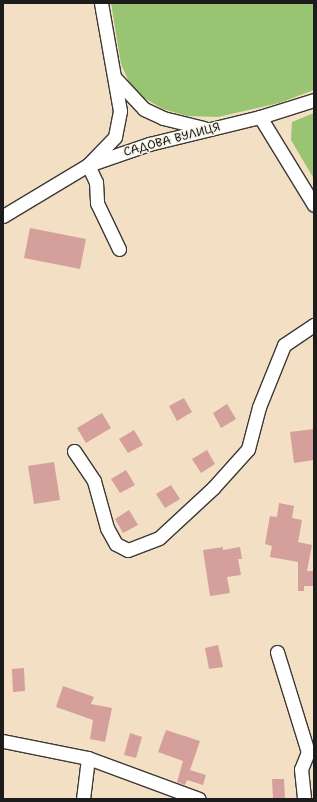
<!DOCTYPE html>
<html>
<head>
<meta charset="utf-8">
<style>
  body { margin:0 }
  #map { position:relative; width:317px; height:802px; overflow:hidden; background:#f3dfc4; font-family:"Shantell Sans",sans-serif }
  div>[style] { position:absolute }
  .green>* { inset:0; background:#99c471 }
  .building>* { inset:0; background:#d5a09b }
  .roads { filter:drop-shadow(1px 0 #3c3935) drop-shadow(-1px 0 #3c3935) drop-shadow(0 1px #3c3935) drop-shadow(0 -1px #3c3935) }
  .minor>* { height:13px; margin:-6.5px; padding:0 6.5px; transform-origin:6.5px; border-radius:6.5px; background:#fff }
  span { translate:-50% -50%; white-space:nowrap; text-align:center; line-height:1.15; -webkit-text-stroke:3px #f7f3e8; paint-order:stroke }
  .street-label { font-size:12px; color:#1c1c1c }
  .frame { position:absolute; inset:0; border:4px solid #1c1c1c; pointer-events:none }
</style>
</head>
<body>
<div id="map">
  <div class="green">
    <i style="clip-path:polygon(111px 3px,314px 3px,314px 90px,279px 103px,218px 117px,187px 116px,163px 109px,144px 98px,129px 82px,121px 64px)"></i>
    <i style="clip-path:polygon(314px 113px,314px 179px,291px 140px,292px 122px)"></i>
  </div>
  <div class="building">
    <i style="clip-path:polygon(30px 228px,86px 239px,80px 269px,24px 258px)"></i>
    <i style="clip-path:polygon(184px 398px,192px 412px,177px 421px,169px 406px)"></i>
    <i style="clip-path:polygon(227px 404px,236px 419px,221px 428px,213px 413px)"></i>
    <i style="clip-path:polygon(102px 413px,111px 428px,86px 443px,77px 428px)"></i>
    <i style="clip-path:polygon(314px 429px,314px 460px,294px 463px,290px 432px)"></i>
    <i style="clip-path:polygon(134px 430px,143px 445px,128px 453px,119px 439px)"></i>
    <i style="clip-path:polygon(207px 450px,215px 464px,201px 473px,192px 459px)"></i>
    <i style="clip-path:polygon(54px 462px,60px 500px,34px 504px,28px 466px)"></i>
    <i style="clip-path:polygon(126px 470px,135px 485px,120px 493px,111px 479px)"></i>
    <i style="clip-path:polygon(171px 485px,180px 499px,165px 508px,156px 494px)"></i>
    <i style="clip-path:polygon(279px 503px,294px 506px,292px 518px,302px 520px,298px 542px,312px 545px,307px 571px,314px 571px,314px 586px,304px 586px,304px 591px,298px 591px,298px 562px,270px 557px,272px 546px,265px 544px,270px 516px,277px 517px)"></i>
    <i style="clip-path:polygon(129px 510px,138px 525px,123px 533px,115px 519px)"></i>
    <i style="clip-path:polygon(223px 547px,223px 550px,240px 547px,242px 559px,238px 559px,241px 575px,227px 577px,230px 593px,210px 596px,203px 550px)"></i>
    <i style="clip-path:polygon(218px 645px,223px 667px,209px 669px,205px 648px)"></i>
    <i style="clip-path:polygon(24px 668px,25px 691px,13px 692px,12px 669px)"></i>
    <i style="clip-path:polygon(63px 686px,94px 697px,91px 704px,112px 708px,105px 742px,90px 739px,93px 720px,56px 707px)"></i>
    <i style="clip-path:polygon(166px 730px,200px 741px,190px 770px,206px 775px,203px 785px,187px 780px,185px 785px,177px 782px,183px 761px,158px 752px)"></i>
    <i style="clip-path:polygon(130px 733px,142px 737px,136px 758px,124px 755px)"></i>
    <i style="clip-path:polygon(272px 779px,284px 779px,285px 799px,273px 799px)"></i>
  </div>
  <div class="roads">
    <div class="minor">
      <i style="left:101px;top:3px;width:110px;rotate:80deg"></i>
      <i style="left:120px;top:111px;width:26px;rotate:101deg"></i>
      <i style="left:115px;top:137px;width:39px;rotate:134deg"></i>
      <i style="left:88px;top:165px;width:19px;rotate:65deg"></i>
      <i style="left:96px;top:182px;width:21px;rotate:87deg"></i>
      <i style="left:97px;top:203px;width:51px;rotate:64.4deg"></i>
      <i style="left:115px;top:78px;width:42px;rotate:46.9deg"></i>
      <i style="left:144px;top:109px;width:21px;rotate:25deg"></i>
      <i style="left:163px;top:118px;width:42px;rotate:13.7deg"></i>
      <i style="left:260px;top:117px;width:103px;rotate:58.5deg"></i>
      <i style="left:3px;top:216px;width:99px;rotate:-31deg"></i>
      <i style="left:88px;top:165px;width:65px;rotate:-19deg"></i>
      <i style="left:149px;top:144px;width:114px;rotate:-13.7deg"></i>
      <i style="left:260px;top:117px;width:57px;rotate:-17.5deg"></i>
      <i style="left:74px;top:451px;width:36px;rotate:56deg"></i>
      <i style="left:94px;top:481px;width:49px;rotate:74.5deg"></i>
      <i style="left:107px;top:528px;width:18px;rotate:61deg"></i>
      <i style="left:116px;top:544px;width:13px;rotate:27deg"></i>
      <i style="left:128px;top:550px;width:33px;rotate:-21deg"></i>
      <i style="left:159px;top:538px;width:74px;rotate:-42.8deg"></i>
      <i style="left:213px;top:488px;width:52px;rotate:-48.1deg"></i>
      <i style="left:248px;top:449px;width:43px;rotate:-75.3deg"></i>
      <i style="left:259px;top:407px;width:67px;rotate:-68deg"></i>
      <i style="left:284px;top:345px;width:36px;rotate:-34deg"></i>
      <i style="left:277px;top:652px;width:105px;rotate:72.8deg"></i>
      <i style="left:308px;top:752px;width:18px;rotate:112deg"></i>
      <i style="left:301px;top:769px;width:30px;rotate:84deg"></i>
      <i style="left:3px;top:741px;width:87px;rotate:11.3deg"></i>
      <i style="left:88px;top:758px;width:118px;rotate:20.3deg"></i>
      <i style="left:83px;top:799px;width:41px;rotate:-83deg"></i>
    </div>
  </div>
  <div class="street-label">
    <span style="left:172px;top:140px;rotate:-15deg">САДОВА ВУЛИЦЯ</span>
  </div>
  <div class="frame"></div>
</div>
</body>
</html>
